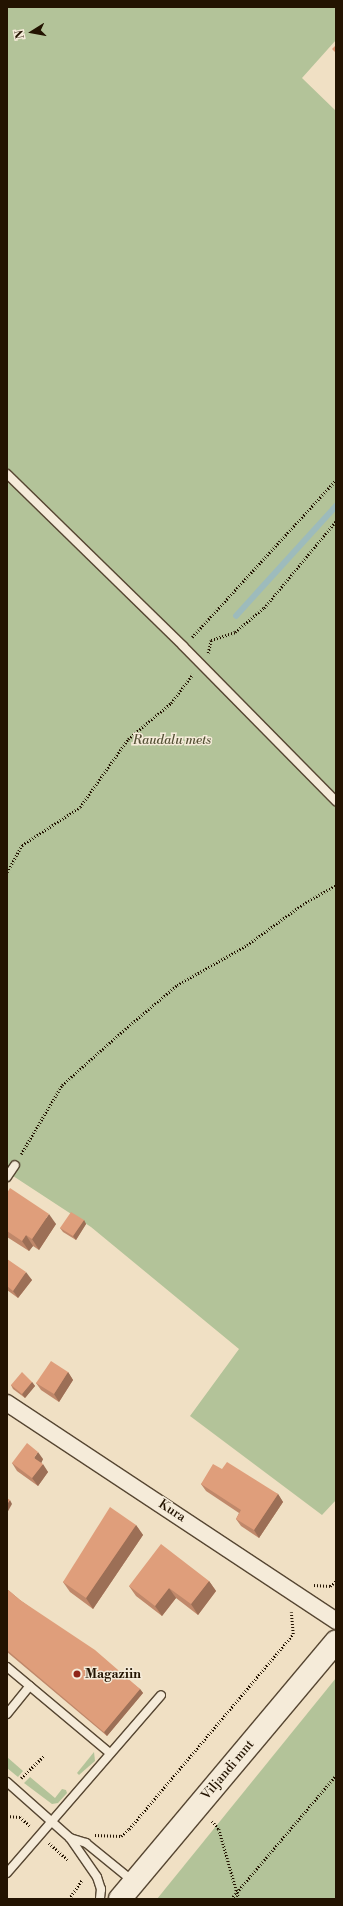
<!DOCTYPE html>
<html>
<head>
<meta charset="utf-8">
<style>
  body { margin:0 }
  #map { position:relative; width:343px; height:1906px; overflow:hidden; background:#f0e0c4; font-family:"Libre Bodoni",serif }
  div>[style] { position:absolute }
  .green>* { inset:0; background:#b3c399 }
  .stream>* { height:5.5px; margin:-2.75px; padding:0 2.75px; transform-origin:2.75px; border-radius:2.75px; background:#9dbbbc }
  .path>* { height:2.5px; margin-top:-1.25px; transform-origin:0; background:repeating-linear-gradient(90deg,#231301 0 1px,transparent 0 3px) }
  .roads { filter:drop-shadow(1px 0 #564632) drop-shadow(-1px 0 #564632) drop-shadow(0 1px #564632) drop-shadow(0 -1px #564632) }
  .lane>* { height:8px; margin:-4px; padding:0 4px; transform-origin:4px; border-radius:4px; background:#f5ebd9 }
  .street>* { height:16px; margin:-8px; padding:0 8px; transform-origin:8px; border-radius:8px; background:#f5ebd9 }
  .secondary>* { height:22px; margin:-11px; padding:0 11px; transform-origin:11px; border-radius:11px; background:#f5ebd9 }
  .wall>* { inset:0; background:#c0886a }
  .shaded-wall>* { inset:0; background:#9c6f56 }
  .building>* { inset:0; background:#df9e7b }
  .dots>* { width:11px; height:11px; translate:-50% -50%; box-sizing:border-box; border:2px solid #f5ebd9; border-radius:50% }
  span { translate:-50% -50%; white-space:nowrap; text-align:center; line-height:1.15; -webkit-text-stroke:3px #f5ebd9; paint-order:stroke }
  .park-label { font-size:13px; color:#555136; font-style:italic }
  .street-label { font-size:13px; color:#231301 }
  .poi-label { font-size:13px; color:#231301; font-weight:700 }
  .left { translate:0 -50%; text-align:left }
  .frame { position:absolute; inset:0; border:8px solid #231301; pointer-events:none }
  .north { position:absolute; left:12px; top:12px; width:40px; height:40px; -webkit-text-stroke:3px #f5ebd9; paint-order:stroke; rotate:259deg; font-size:11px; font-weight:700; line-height:16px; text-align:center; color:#231301 }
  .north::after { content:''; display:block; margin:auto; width:14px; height:18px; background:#231301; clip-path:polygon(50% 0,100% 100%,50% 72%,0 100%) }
</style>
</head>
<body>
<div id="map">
  <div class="green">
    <i style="clip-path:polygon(7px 7px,336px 7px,336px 40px,302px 78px,336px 111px,336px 1500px,322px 1515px,190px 1416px,239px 1349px,91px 1227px,7px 1172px)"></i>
    <i style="clip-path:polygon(336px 1678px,336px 1899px,157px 1899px)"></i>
    <i style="clip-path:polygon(94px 1752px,95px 1761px,79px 1775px,77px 1773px)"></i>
    <i style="clip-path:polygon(7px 1757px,23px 1771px,18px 1777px,7px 1768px)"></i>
    <i style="clip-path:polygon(30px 1777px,55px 1798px,62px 1789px,66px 1790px,67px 1793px,58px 1803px,52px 1804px,24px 1783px)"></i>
  </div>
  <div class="stream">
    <i style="left:236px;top:616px;width:149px;rotate:-47.7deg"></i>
  </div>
  <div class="path">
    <i style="left:192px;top:637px;width:213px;rotate:-47.5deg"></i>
    <i style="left:208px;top:653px;width:13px;rotate:-77deg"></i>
    <i style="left:211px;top:640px;width:25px;rotate:-18deg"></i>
    <i style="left:235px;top:632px;width:38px;rotate:-40deg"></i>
    <i style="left:264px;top:608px;width:113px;rotate:-50.4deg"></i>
    <i style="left:7px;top:872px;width:31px;rotate:-61deg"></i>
    <i style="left:22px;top:845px;width:69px;rotate:-33.2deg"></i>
    <i style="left:80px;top:807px;width:83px;rotate:-54.8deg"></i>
    <i style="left:128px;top:739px;width:56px;rotate:-39.9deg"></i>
    <i style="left:171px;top:703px;width:36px;rotate:-53deg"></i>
    <i style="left:21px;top:1154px;width:80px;rotate:-59.3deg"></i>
    <i style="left:62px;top:1085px;width:84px;rotate:-41.6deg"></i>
    <i style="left:125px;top:1029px;width:68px;rotate:-40.2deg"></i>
    <i style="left:177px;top:985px;width:81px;rotate:-29.7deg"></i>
    <i style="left:247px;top:945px;width:69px;rotate:-36.2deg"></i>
    <i style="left:303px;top:904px;width:38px;rotate:-30deg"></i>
    <i style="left:314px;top:1585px;width:16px;rotate:4deg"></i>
    <i style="left:330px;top:1586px;width:8px;rotate:-40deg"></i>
    <i style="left:21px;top:1778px;width:32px;rotate:-44deg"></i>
    <i style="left:7px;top:1816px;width:13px;rotate:4deg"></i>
    <i style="left:20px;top:1817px;width:13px;rotate:42deg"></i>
    <i style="left:212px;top:1821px;width:11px;rotate:49deg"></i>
    <i style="left:219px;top:1829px;width:73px;rotate:74.1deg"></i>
    <i style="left:95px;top:1835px;width:26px;rotate:2deg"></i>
    <i style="left:121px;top:1836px;width:11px;rotate:-41deg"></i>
    <i style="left:129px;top:1829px;width:255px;rotate:-49.9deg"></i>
    <i style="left:293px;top:1634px;width:22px;rotate:-95deg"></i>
    <i style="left:49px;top:1843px;width:25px;rotate:42deg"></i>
    <i style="left:69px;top:1899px;width:23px;rotate:-56deg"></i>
    <i style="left:231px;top:1899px;width:162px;rotate:-49.7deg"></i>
  </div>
  <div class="roads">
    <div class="lane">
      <i style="left:7px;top:474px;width:246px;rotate:44.3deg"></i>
      <i style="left:183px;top:646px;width:218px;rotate:45.4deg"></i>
      <i style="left:7px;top:1177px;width:14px;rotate:-56deg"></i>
      <i style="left:7px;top:1667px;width:134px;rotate:39.9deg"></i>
      <i style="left:7px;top:1714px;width:36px;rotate:-51deg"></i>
      <i style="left:7px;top:1782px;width:84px;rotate:41.6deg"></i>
      <i style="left:70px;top:1838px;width:17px;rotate:17deg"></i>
      <i style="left:86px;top:1843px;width:62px;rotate:39.1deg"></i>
      <i style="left:70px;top:1838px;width:47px;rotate:55.3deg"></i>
      <i style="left:97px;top:1877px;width:13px;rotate:72deg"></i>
      <i style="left:101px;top:1889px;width:10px;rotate:96deg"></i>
      <i style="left:7px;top:1873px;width:235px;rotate:-49.1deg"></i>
    </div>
    <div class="street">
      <i style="left:7px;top:1403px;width:395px;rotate:33.5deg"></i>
    </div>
    <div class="secondary">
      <i style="left:120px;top:1899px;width:336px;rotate:-50deg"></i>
    </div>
  </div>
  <div class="wall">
    <i style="clip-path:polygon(7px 1193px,56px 1224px,39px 1250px,33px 1246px,29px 1251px,7px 1237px)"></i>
    <i style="clip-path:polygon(84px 1220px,86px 1224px,76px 1240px,63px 1232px,60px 1228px)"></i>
    <i style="clip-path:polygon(7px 1259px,32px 1280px,18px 1298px,7px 1290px)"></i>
    <i style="clip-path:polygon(68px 1372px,73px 1380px,59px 1402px,41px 1390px,36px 1383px)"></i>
    <i style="clip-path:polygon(32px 1382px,35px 1386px,25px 1398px,13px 1389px,11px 1385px)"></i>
    <i style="clip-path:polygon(43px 1459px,41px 1463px,48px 1472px,38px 1486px,17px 1471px,12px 1463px)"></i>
    <i style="clip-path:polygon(222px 1469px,278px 1494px,283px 1502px,259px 1538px,241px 1526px,236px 1519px,239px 1513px,206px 1491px,201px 1484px)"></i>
    <i style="clip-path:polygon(136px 1525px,143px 1535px,93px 1609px,70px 1592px,63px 1582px)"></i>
    <i style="clip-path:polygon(209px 1581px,216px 1591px,198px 1615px,176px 1598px,162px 1616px,136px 1596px,129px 1586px)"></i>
    <i style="clip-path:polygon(7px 1589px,20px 1600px,140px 1689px,143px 1693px,107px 1736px,7px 1652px)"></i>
  </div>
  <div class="shaded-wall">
    <i style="clip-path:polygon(49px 1214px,56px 1224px,39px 1250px,32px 1239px)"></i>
    <i style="clip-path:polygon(84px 1220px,86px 1224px,76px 1240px,73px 1236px)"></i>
    <i style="clip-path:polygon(26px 1235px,33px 1246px,29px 1251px,22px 1241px)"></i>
    <i style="clip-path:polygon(26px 1272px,32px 1280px,18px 1298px,13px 1291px)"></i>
    <i style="clip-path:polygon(68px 1372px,73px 1380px,59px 1402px,54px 1394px)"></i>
    <i style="clip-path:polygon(32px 1382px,35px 1386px,25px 1398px,22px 1394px)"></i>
    <i style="clip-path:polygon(38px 1452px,43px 1459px,40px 1466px,34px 1458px)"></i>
    <i style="clip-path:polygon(43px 1464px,48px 1472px,38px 1486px,32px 1478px)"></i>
    <i style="clip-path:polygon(278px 1494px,283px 1502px,259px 1538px,254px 1530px)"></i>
    <i style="clip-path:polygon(10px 1500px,12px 1504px,7px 1513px,7px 1504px)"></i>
    <i style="clip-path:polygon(136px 1525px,143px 1535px,93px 1609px,86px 1598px)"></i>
    <i style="clip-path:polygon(209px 1581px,216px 1591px,198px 1615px,191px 1604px)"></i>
    <i style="clip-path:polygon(169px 1588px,176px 1598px,162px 1616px,155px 1606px)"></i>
    <i style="clip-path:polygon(140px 1689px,143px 1693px,107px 1736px,104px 1732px)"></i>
  </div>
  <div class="building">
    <i style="clip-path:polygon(336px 45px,336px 53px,332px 49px)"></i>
    <i style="clip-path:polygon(10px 1188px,49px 1214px,32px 1239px,26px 1235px,22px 1241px,7px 1231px,7px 1193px)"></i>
    <i style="clip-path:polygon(71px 1212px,84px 1220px,73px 1236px,60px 1228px)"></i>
    <i style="clip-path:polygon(7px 1259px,26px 1272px,13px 1291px,7px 1286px)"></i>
    <i style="clip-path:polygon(51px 1361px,68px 1372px,54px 1394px,36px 1383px)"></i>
    <i style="clip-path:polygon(22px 1372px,32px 1382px,22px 1394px,11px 1385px)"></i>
    <i style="clip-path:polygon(27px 1443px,38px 1452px,34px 1458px,43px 1464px,32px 1478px,12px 1463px)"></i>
    <i style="clip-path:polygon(227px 1462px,278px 1494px,254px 1530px,236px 1519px,241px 1510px,201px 1484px,213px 1464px,222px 1469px)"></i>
    <i style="clip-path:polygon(7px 1498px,10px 1500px,7px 1504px)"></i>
    <i style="clip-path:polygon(110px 1507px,136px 1525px,86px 1598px,63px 1582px)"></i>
    <i style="clip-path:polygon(161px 1544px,209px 1581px,191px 1604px,169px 1588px,155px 1606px,129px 1586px)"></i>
    <i style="clip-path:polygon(7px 1589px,20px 1600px,95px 1650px,140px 1689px,104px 1732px,7px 1650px)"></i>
  </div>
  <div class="dots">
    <i style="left:77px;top:1674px;background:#8f2418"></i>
  </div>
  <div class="park-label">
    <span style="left:172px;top:740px">Raudalu mets</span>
  </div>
  <div class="street-label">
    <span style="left:172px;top:1511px;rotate:33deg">Kura</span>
    <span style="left:228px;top:1770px;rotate:-50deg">Viljandi mnt</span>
  </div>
  <div class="poi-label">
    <span class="left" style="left:85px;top:1674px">Magaziin</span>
  </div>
  <div class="frame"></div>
  <div class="north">N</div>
</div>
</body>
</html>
